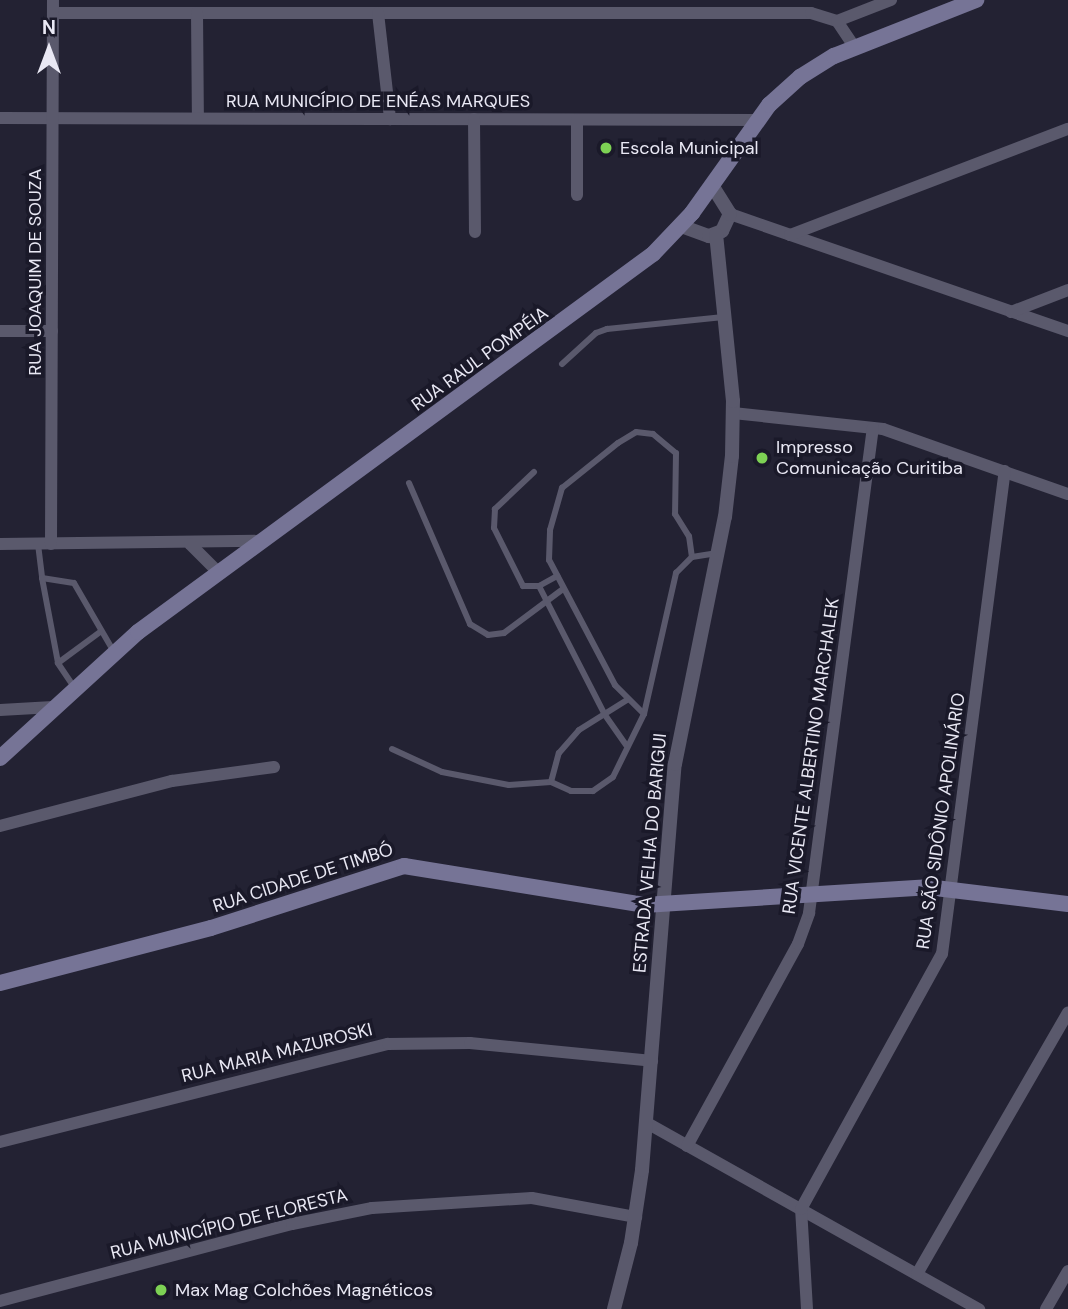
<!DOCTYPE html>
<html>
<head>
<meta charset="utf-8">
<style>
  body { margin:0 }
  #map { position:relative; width:1068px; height:1309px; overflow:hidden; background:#232233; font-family:"DM Sans",sans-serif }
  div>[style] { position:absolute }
  .service>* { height:6px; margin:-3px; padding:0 3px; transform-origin:3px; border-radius:3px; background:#5a596c }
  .minor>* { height:12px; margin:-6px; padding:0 6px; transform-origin:6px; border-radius:6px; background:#5a596c }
  .tertiary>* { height:14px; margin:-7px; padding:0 7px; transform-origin:7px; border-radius:7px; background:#5a596c }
  .secondary>* { height:16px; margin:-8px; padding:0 8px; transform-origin:8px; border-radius:8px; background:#767496 }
  .dots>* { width:19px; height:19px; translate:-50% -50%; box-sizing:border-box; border:4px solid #1a1929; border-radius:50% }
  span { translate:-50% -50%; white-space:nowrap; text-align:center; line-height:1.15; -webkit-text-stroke:7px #1a1929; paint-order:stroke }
  .street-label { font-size:18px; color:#e9e8f4 }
  .poi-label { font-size:18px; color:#e9e8f4 }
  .left { translate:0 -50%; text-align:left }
  .north { position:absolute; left:14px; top:14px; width:70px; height:70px; -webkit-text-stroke:5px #1a1929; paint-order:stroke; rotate:0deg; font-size:19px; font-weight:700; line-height:28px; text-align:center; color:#e9e8f4 }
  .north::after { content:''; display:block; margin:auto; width:24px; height:32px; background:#e9e8f4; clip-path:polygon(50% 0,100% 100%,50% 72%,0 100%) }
</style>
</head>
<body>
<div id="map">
  <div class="service">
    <i style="left:562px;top:364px;width:46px;rotate:-42.4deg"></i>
    <i style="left:596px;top:333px;width:12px;rotate:-20deg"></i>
    <i style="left:607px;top:329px;width:117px;rotate:-5.9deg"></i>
    <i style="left:534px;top:472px;width:54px;rotate:136.5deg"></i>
    <i style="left:495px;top:509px;width:19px;rotate:93deg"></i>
    <i style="left:494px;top:528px;width:65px;rotate:63.4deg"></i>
    <i style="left:523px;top:586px;width:16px"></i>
    <i style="left:539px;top:586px;width:21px;rotate:-29deg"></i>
    <i style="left:409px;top:483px;width:154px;rotate:66.6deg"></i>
    <i style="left:470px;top:624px;width:21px;rotate:31deg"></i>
    <i style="left:488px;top:635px;width:16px;rotate:-7deg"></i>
    <i style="left:504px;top:633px;width:74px;rotate:-36.7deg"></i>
    <i style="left:38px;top:544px;width:34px;rotate:83deg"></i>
    <i style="left:42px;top:578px;width:32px;rotate:9deg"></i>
    <i style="left:74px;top:583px;width:80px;rotate:59.9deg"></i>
    <i style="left:42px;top:578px;width:86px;rotate:79.3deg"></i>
    <i style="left:539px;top:586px;width:145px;rotate:62.9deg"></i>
    <i style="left:605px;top:715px;width:37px;rotate:55deg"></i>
    <i style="left:74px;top:687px;width:29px;rotate:-124deg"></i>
    <i style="left:58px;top:663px;width:52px;rotate:-36.4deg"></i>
    <i style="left:644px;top:714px;width:41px;rotate:-135deg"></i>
    <i style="left:615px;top:685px;width:141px;rotate:-117.8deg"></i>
    <i style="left:549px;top:560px;width:30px;rotate:-88deg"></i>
    <i style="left:550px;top:530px;width:44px;rotate:-74.1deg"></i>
    <i style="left:562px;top:488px;width:72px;rotate:-38.8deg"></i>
    <i style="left:618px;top:443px;width:21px;rotate:-31deg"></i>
    <i style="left:636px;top:432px;width:17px;rotate:7deg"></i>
    <i style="left:653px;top:434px;width:30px;rotate:40deg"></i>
    <i style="left:676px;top:453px;width:61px;rotate:90.9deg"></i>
    <i style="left:675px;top:514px;width:26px;rotate:58deg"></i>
    <i style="left:689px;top:536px;width:21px;rotate:82deg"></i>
    <i style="left:392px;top:749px;width:55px;rotate:24.7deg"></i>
    <i style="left:442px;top:772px;width:68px;rotate:11deg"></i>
    <i style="left:509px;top:785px;width:42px;rotate:-4.1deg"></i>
    <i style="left:551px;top:782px;width:22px;rotate:24deg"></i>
    <i style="left:571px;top:791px;width:22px"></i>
    <i style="left:593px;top:791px;width:24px;rotate:-35deg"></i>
    <i style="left:613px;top:777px;width:70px;rotate:-63.8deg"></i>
    <i style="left:644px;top:714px;width:145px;rotate:-77.2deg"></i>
    <i style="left:676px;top:573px;width:23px;rotate:-45deg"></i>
    <i style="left:692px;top:557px;width:24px;rotate:-9deg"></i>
    <i style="left:551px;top:782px;width:30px;rotate:-75deg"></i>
    <i style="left:559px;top:753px;width:30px;rotate:-49deg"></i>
    <i style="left:579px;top:730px;width:57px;rotate:-32deg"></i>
  </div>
  <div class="minor">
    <i style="left:53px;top:13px;width:758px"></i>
    <i style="left:811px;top:13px;width:27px;rotate:17deg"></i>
    <i style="left:837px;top:21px;width:32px;rotate:56deg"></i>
    <i style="left:197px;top:13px;width:105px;rotate:89.5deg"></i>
    <i style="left:378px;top:13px;width:107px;rotate:83.5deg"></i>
    <i style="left:837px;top:21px;width:58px;rotate:-21.3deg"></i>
    <i style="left:0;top:118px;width:756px;rotate:0.15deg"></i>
    <i style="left:474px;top:119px;width:113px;rotate:89.5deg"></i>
    <i style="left:577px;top:120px;width:75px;rotate:90deg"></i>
    <i style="left:730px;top:214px;width:358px;rotate:19.1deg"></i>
    <i style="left:790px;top:235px;width:298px;rotate:-20.9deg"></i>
    <i style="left:1011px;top:312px;width:61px;rotate:-21.1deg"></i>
    <i style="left:0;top:331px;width:52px"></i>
    <i style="left:733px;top:413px;width:151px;rotate:6.1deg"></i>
    <i style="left:883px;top:429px;width:196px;rotate:19.4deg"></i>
    <i style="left:0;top:544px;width:261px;rotate:-0.7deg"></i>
    <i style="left:51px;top:544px;width:544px;rotate:-89.79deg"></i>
    <i style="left:190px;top:544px;width:40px;rotate:45deg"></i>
    <i style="left:0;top:710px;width:53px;rotate:-3.2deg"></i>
    <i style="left:0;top:826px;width:178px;rotate:-14.7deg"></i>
    <i style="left:172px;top:781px;width:103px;rotate:-7.8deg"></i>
    <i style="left:647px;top:1123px;width:381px;rotate:29.3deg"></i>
    <i style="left:0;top:1142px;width:400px;rotate:-14.2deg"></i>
    <i style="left:388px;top:1044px;width:82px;rotate:-0.7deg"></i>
    <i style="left:470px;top:1043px;width:183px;rotate:5.6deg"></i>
    <i style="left:687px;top:1146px;width:230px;rotate:-61.2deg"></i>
    <i style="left:798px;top:944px;width:33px;rotate:-70deg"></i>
    <i style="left:809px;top:913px;width:489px;rotate:-82.5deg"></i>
    <i style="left:917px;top:1274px;width:302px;rotate:-60deg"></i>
    <i style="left:0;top:1301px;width:302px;rotate:-14.8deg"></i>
    <i style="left:292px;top:1224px;width:82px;rotate:-11.3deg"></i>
    <i style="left:372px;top:1208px;width:160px;rotate:-3.6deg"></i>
    <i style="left:532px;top:1198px;width:106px;rotate:10.4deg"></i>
    <i style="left:807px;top:1309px;width:100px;rotate:-93.4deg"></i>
    <i style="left:801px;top:1209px;width:291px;rotate:-61.1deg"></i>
    <i style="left:942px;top:954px;width:487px;rotate:-82.6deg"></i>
    <i style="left:1046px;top:1309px;width:44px;rotate:-59.9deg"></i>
  </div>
  <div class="tertiary">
    <i style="left:681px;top:226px;width:30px;rotate:20deg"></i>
    <i style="left:709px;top:236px;width:14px;rotate:-21deg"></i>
    <i style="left:722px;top:231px;width:19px;rotate:-65deg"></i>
    <i style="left:730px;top:214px;width:34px;rotate:-122deg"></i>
    <i style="left:614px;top:1309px;width:68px;rotate:-75.6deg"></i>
    <i style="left:631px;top:1243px;width:74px;rotate:-81.4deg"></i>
    <i style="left:642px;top:1170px;width:407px;rotate:-85.4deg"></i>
    <i style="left:675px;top:764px;width:252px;rotate:-78.6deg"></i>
    <i style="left:725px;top:517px;width:61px;rotate:-83.5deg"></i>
    <i style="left:732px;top:456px;width:55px;rotate:-89deg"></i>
    <i style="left:733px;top:401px;width:167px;rotate:-95.8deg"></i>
  </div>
  <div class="secondary">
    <i style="left:0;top:758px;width:187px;rotate:-42.4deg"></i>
    <i style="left:138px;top:632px;width:639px;rotate:-36.28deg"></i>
    <i style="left:653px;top:254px;width:57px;rotate:-46.4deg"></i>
    <i style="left:692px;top:213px;width:133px;rotate:-54.5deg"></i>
    <i style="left:769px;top:105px;width:42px;rotate:-42.1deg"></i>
    <i style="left:800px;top:77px;width:40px;rotate:-32deg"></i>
    <i style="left:834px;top:56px;width:153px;rotate:-21.5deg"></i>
    <i style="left:0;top:983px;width:218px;rotate:-14.6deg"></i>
    <i style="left:211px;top:928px;width:203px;rotate:-17.8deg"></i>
    <i style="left:404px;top:866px;width:243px;rotate:9.2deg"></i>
    <i style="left:644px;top:905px;width:284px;rotate:-3.6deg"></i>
    <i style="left:927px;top:887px;width:142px;rotate:6.9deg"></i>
  </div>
  <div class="dots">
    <i style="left:606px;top:148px;background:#7dd154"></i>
    <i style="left:762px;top:458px;background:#7dd154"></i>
    <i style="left:161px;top:1290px;background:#7dd154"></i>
  </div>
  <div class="street-label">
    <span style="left:378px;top:101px">RUA MUNICÍPIO DE ENÉAS MARQUES</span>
    <span style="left:35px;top:272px;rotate:-90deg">RUA JOAQUIM DE SOUZA</span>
    <span style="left:480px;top:359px;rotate:-36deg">RUA RAUL POMPÉIA</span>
    <span style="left:811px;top:756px;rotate:-82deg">RUA VICENTE ALBERTINO MARCHALEK</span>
    <span style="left:941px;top:821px;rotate:-82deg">RUA SÃO SIDÔNIO APOLINÁRIO</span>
    <span style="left:650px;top:853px;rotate:-85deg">ESTRADA VELHA DO BARIGUI</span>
    <span style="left:303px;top:878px;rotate:-18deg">RUA CIDADE DE TIMBÓ</span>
    <span style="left:277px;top:1053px;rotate:-14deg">RUA MARIA MAZUROSKI</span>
    <span style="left:229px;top:1224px;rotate:-14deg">RUA MUNICÍPIO DE FLORESTA</span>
  </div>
  <div class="poi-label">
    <span class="left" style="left:620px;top:148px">Escola Municipal</span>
    <span class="left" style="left:776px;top:458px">Impresso<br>Comunicação Curitiba</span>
    <span class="left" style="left:175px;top:1290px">Max Mag Colchões Magnéticos</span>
  </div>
  <div class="north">N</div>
</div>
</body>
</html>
